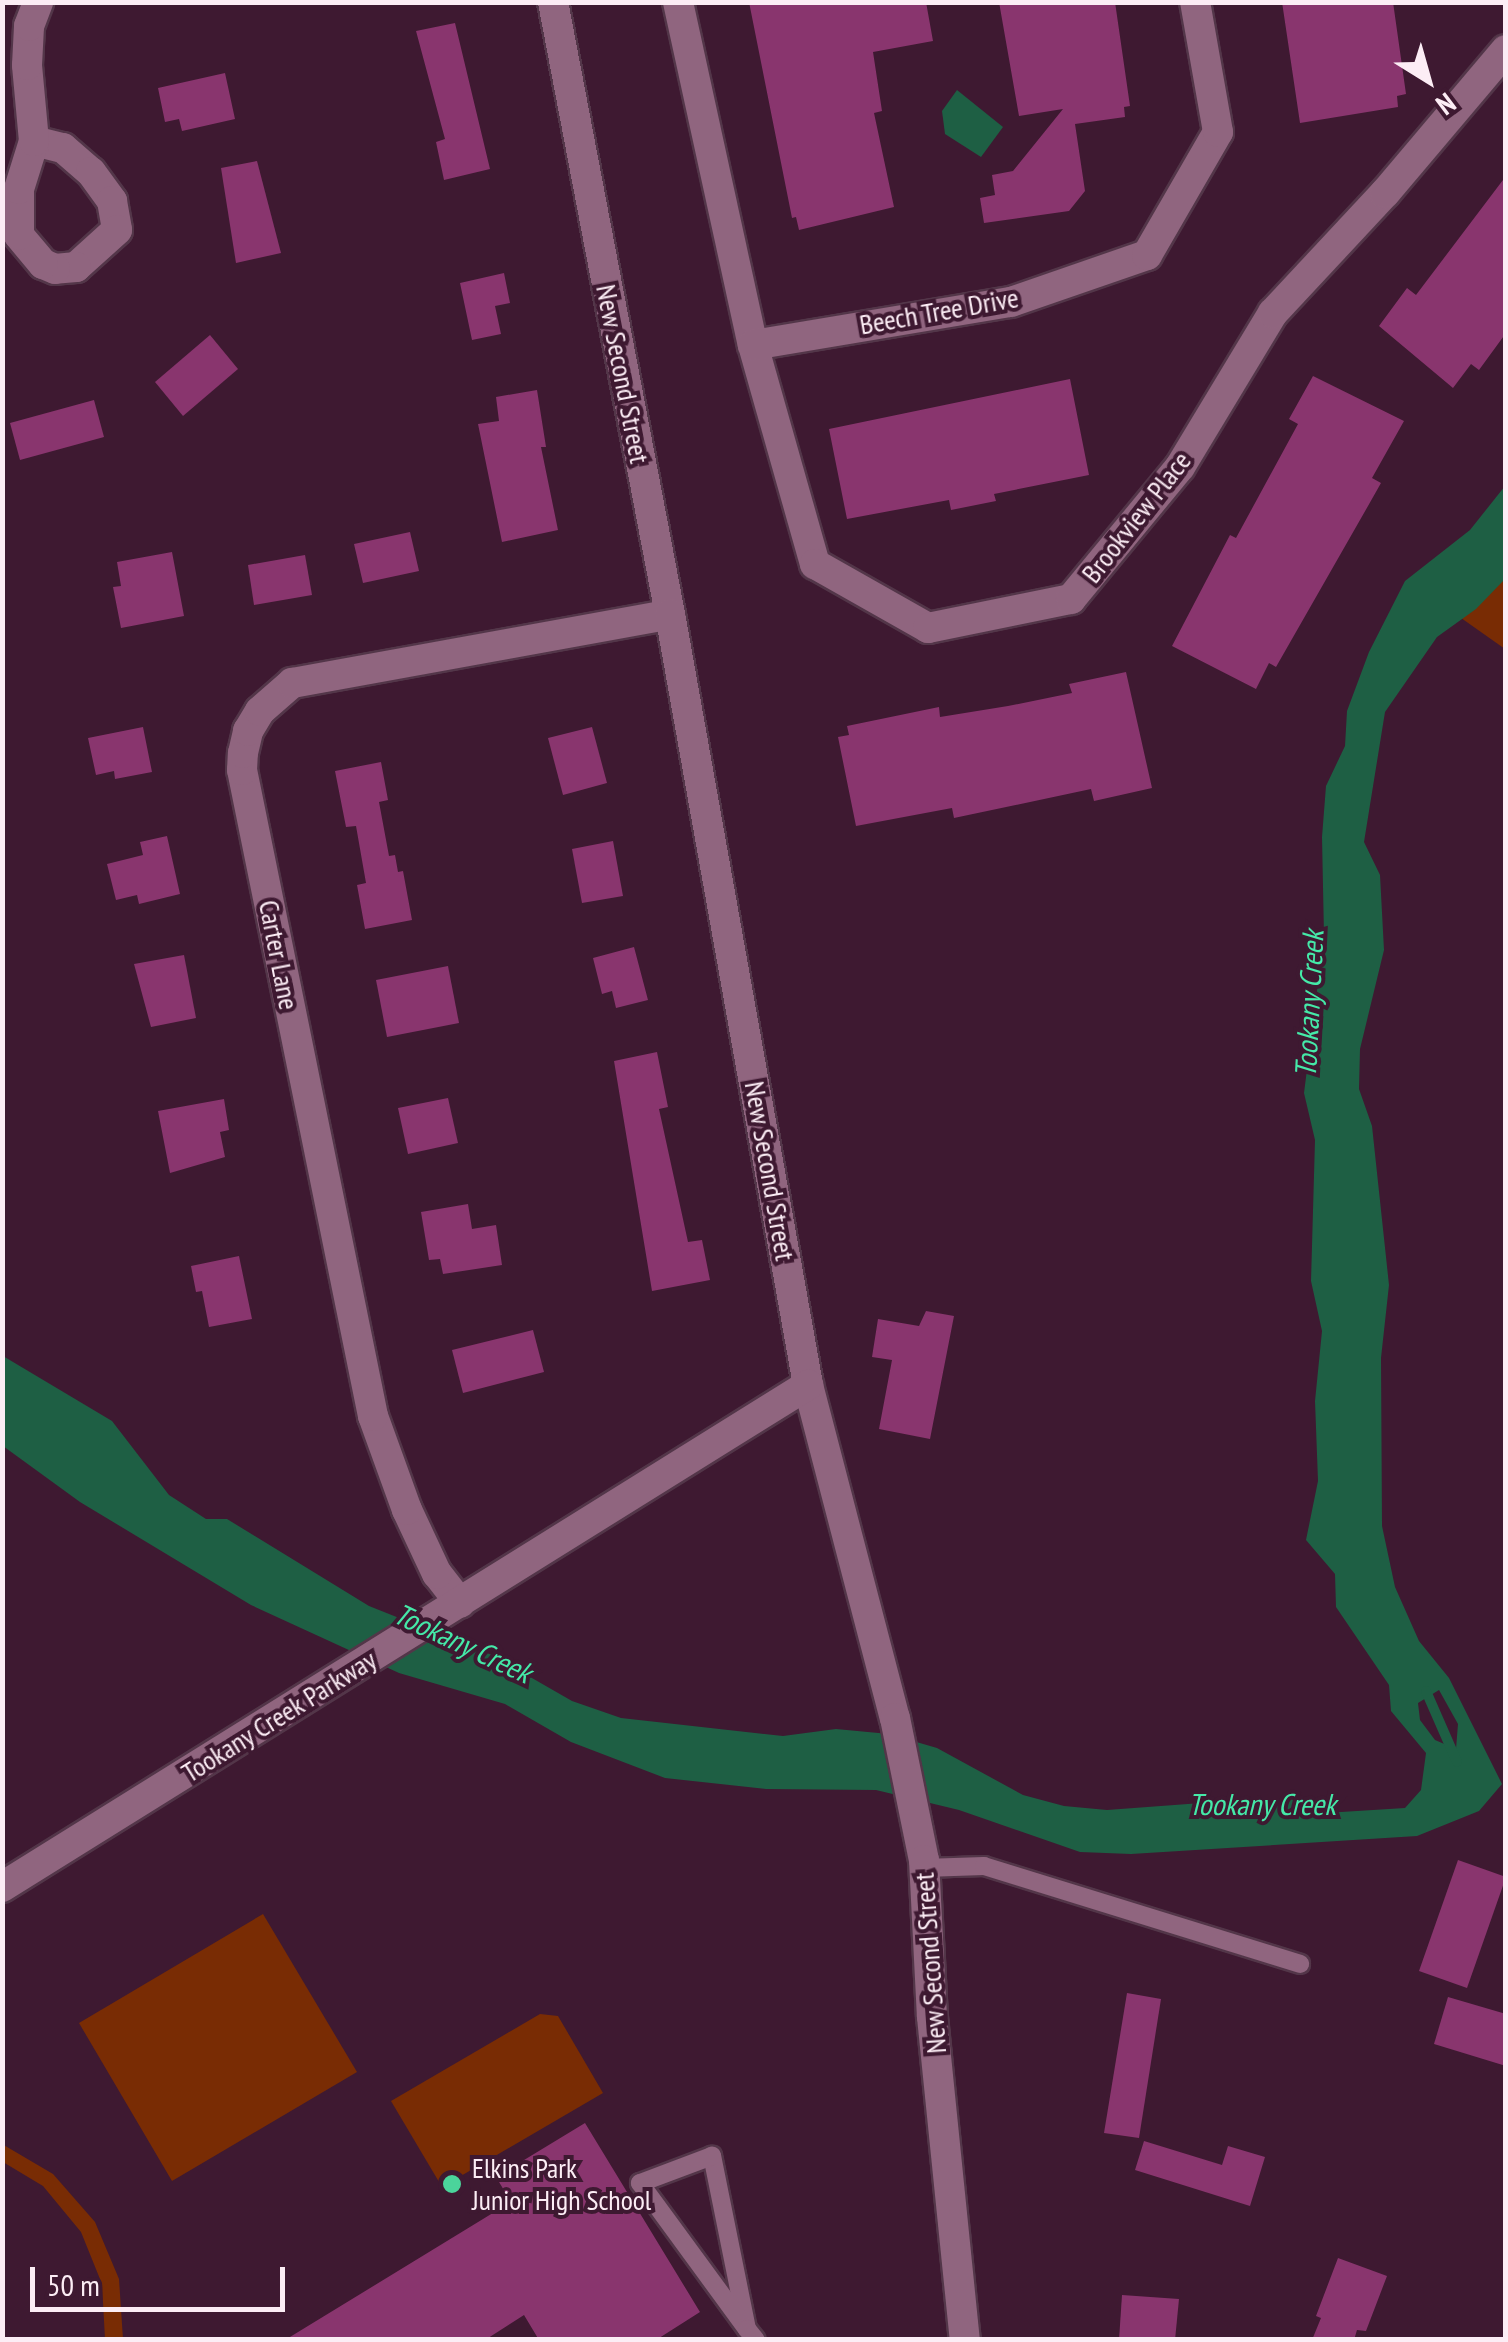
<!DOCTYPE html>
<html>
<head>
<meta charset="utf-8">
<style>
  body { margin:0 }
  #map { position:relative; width:1508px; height:2342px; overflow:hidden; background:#3e1931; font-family:"PT Sans Narrow",sans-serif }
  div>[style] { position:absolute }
  .green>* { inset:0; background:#792c04 }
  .water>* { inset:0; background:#1e5f44 }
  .stream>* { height:10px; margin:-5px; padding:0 5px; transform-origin:5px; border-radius:5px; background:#1e5f44 }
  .building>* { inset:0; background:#89356e }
  .roads { filter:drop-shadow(2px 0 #533649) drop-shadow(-2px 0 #533649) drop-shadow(0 2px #533649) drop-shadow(0 -2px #533649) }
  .lane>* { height:18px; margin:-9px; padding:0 9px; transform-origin:9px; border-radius:9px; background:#90657f }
  .street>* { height:30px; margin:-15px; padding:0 15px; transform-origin:15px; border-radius:15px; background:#90657f }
  .secondary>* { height:30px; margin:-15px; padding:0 15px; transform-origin:15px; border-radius:15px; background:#90657f }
  .dots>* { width:28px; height:28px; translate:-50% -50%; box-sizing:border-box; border:5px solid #3e1931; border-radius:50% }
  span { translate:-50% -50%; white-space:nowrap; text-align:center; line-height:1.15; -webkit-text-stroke:8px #3e1931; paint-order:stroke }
  .street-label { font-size:28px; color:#fcedf5 }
  .poi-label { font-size:28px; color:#fcedf5 }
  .left { translate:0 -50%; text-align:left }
  .water-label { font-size:30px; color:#45e9a8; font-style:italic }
  .frame { position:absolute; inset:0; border:5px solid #fcedf5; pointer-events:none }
  .north { position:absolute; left:1378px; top:30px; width:100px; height:100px; -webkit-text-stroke:8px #3e1931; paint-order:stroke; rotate:143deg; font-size:28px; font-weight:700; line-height:40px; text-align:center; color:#fcedf5 }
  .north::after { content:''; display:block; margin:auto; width:35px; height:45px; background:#fcedf5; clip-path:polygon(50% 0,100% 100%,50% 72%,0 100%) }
  .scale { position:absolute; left:30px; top:2267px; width:255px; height:45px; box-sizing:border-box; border:5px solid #fcedf5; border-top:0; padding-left:12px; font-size:30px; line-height:35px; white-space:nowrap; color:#fcedf5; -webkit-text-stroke:8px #3e1931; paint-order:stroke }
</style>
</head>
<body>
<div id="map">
  <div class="green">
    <i style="clip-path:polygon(1505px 545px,1505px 649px,1454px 613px)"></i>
    <i style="clip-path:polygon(263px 1914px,357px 2072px,172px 2181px,79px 2023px)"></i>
    <i style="clip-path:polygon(540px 2014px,558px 2016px,603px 2093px,442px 2187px,391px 2101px)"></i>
    <i style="clip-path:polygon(2px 2144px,53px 2174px,95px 2222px,119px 2279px,123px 2339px,105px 2339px,102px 2284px,81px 2232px,43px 2186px,3px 2162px)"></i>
  </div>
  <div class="water">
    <i style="clip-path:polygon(957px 90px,1003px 127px,981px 157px,945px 134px,942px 111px)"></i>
    <i style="clip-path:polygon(evenodd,1505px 486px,1505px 579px,1476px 609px,1437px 637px,1385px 712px,1364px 842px,1380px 875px,1384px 950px,1360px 1049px,1359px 1089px,1372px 1126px,1389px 1285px,1381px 1358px,1382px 1526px,1395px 1587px,1419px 1641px,1449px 1678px,1502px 1784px,1479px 1811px,1417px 1836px,1131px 1854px,1080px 1852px,959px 1810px,876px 1790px,766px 1789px,665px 1778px,571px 1742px,505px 1704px,399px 1673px,251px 1605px,80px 1502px,3px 1446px,3px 1356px,112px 1421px,169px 1495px,206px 1519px,227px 1519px,369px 1606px,492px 1655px,572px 1701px,621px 1718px,783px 1736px,836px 1729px,889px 1734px,937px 1748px,1023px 1795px,1064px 1806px,1107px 1810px,1297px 1796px,1325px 1813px,1405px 1808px,1421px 1790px,1426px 1753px,1391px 1711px,1389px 1685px,1336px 1607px,1335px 1574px,1306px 1540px,1318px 1481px,1315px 1401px,1322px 1331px,1311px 1281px,1315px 1140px,1304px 1093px,1324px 936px,1322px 837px,1326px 786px,1345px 746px,1347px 711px,1369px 652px,1405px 581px,1470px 530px,1505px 486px,1439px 1690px,1458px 1724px,1456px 1749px,1435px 1740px,1420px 1720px,1418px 1703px,1439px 1690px)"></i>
  </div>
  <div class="stream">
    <i style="left:1426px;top:1691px;width:77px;rotate:66.4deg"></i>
  </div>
  <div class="building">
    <i style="clip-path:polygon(749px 2px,926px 2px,933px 41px,873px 52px,882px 111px,874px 113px,894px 207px,799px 230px,796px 217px,792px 218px)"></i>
    <i style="clip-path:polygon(999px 2px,1115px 2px,1130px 106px,1124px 107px,1125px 117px,1075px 124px,1085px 191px,1069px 211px,984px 223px,980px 198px,995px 195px,992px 175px,1013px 171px,1063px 109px,1019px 116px)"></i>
    <i style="clip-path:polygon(1282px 2px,1393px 2px,1406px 94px,1397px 96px,1398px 107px,1300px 123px)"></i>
    <i style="clip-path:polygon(455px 23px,490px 169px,444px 180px,436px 142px,445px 139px,416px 31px)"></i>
    <i style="clip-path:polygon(225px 73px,235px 119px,182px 131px,179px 119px,165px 122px,158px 88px)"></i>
    <i style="clip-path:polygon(257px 161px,281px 253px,236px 263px,221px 168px)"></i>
    <i style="clip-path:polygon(1506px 176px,1506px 333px,1479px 370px,1471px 364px,1453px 388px,1379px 326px,1407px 288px,1416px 295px)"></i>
    <i style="clip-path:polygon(504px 273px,510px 303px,495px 306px,501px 334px,472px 340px,460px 283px)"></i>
    <i style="clip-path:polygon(210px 335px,238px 369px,183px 416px,155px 382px)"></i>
    <i style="clip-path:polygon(1313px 376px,1404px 421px,1372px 478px,1381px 483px,1368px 506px,1276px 667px,1269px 663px,1256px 689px,1172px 646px,1230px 535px,1236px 538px,1298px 424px,1289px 419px)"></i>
    <i style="clip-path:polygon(1070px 379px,1089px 475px,994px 494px,996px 501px,951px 510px,949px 500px,847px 519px,829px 429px)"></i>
    <i style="clip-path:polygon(537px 390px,546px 447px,541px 447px,558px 530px,502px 542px,478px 424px,499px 421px,496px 397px)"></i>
    <i style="clip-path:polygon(94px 400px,104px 437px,20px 460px,10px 423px)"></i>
    <i style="clip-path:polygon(410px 532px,419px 571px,363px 583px,354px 544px)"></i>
    <i style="clip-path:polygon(172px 552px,184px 616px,121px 628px,113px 587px,121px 586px,117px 562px)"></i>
    <i style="clip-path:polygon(305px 555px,312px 595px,254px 605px,248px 565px)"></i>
    <i style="clip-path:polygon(1126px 672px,1152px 788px,1094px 801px,1091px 789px,954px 818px,952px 808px,856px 826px,838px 737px,849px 735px,847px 726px,939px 707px,940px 717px,1008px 706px,1072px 693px,1069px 684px)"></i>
    <i style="clip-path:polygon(143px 727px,152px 772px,115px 779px,114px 771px,96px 775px,88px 738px)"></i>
    <i style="clip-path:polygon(592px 727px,607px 783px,563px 795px,548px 738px)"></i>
    <i style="clip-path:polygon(381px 762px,388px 800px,379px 802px,389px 856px,395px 855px,398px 872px,403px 871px,412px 920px,365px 929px,357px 885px,366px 883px,356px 826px,346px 827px,335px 771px)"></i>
    <i style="clip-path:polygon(167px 836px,180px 894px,139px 904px,137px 895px,116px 900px,107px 864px,143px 855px,140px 842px)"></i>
    <i style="clip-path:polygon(613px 841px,623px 896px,582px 903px,572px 849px)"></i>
    <i style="clip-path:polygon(634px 947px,648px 1000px,616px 1008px,612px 991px,602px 994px,593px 958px)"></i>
    <i style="clip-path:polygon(184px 955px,196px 1018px,151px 1027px,134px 964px)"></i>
    <i style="clip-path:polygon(448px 966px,459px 1023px,387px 1037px,376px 980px)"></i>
    <i style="clip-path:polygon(657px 1052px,668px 1107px,659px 1109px,688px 1242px,702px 1240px,710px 1280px,652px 1291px,614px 1061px)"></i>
    <i style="clip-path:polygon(448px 1098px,458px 1143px,408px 1154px,398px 1108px)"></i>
    <i style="clip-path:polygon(224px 1099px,229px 1130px,220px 1132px,225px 1157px,170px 1173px,158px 1111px)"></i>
    <i style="clip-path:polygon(468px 1204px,472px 1229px,496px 1225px,502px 1265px,443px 1274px,440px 1259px,429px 1260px,421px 1212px)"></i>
    <i style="clip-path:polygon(239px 1256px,252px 1319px,209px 1327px,202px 1291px,196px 1292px,191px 1266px)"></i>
    <i style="clip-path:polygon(926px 1311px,954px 1316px,930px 1439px,879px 1429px,892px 1360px,872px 1357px,878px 1319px,919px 1326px)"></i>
    <i style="clip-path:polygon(533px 1330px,544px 1372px,463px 1393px,452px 1350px)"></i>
    <i style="clip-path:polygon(1458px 1860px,1506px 1877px,1467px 1988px,1419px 1971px)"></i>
    <i style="clip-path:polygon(1127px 1993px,1161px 1999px,1139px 2138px,1104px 2133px)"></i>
    <i style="clip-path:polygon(1448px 1997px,1506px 2014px,1506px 2066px,1434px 2044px)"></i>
    <i style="clip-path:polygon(585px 2123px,700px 2312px,656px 2340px,539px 2340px,524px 2315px,485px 2340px,285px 2340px,511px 2202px,496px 2177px)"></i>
    <i style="clip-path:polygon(1144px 2141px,1222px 2165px,1228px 2146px,1265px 2157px,1250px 2206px,1135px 2170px)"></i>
    <i style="clip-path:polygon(1338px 2258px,1387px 2276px,1366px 2331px,1357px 2330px,1354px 2340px,1312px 2340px,1321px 2318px,1316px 2316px)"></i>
    <i style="clip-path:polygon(1122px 2295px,1179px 2299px,1175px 2340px,1119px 2340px)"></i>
  </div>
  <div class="roads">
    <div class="lane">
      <i style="left:924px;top:1868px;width:60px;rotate:-1.9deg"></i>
      <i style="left:984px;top:1866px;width:331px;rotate:17.2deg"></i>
      <i style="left:747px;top:2329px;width:177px;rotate:-101.4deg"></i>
      <i style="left:712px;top:2156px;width:77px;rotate:159.4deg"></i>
      <i style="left:640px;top:2183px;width:181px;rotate:53.8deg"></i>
      <i style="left:747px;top:2329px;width:14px;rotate:51deg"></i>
    </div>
    <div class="street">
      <i style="left:678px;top:2px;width:351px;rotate:77.7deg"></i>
      <i style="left:753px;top:345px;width:228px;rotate:74.2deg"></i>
      <i style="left:815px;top:564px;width:130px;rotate:29.5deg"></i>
      <i style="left:928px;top:628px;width:146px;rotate:-11.5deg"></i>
      <i style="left:1071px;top:599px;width:171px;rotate:-50.5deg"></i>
      <i style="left:1180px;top:467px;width:180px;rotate:-58.9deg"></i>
      <i style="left:1273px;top:313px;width:164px;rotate:-47deg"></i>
      <i style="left:1385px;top:193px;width:187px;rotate:-49.8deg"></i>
      <i style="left:34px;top:141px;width:30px;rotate:14deg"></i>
      <i style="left:63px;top:148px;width:37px;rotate:41deg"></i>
      <i style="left:91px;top:172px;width:36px;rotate:54deg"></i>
      <i style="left:112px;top:201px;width:29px;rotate:80deg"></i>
      <i style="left:117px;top:230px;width:55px;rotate:137.9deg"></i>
      <i style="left:76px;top:267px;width:21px;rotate:175deg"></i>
      <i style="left:55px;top:269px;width:13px;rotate:-157deg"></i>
      <i style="left:43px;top:264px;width:38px;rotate:-130deg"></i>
      <i style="left:19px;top:235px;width:46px;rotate:-90deg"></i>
      <i style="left:19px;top:189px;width:50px;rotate:-72.6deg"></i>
      <i style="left:34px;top:141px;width:76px;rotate:-95.3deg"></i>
      <i style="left:27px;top:65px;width:39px;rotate:-87deg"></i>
      <i style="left:29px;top:26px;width:26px;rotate:-69deg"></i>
      <i style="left:753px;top:345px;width:262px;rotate:-9.5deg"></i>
      <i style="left:1011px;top:302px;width:144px;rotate:-19.1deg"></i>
      <i style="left:1147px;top:255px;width:142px;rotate:-60deg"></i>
      <i style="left:1218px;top:132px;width:132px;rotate:-100deg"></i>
      <i style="left:460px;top:1603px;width:37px;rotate:-128deg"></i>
      <i style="left:437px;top:1574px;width:71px;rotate:-115.1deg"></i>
      <i style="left:407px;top:1510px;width:100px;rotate:-109.9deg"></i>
      <i style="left:373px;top:1416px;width:659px;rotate:-101.46deg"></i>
      <i style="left:242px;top:770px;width:17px;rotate:-87deg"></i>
      <i style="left:243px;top:753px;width:23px;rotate:-77deg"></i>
      <i style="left:248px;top:731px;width:23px;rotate:-59deg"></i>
      <i style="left:260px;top:711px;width:43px;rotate:-41.2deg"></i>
      <i style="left:292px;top:683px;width:384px;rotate:-10.3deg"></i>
    </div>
    <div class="secondary">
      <i style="left:553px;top:2px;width:623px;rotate:79.18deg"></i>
      <i style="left:670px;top:614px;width:783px;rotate:79.85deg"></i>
      <i style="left:808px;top:1385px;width:344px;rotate:75.4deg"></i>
      <i style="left:895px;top:1718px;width:145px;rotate:78.5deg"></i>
      <i style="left:924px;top:1860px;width:157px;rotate:87.1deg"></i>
      <i style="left:932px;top:2017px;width:325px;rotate:84.2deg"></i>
      <i style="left:2px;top:1887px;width:950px;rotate:-31.92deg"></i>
    </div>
  </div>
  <div class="dots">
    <i style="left:452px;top:2184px;background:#4bd49b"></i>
  </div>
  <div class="street-label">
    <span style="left:939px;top:311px;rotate:-10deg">Beech Tree Drive</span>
    <span style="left:623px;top:374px;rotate:79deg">New Second Street</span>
    <span style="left:1136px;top:517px;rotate:-52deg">Brookview Place</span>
    <span style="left:279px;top:955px;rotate:79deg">Carter Lane</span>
    <span style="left:770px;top:1171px;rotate:80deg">New Second Street</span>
    <span style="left:279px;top:1716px;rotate:-32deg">Tookany Creek Parkway</span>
    <span style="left:930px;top:1963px;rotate:-94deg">New Second Street</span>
  </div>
  <div class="poi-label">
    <span class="left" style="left:472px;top:2184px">Elkins Park<br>Junior High School</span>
  </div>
  <div class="water-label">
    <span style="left:1309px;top:1004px;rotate:-87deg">Tookany Creek</span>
    <span style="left:463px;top:1643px;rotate:25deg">Tookany Creek</span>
    <span style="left:1262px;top:1804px">Tookany Creek</span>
  </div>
  <div class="frame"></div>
  <div class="north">N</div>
  <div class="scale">50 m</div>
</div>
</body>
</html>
